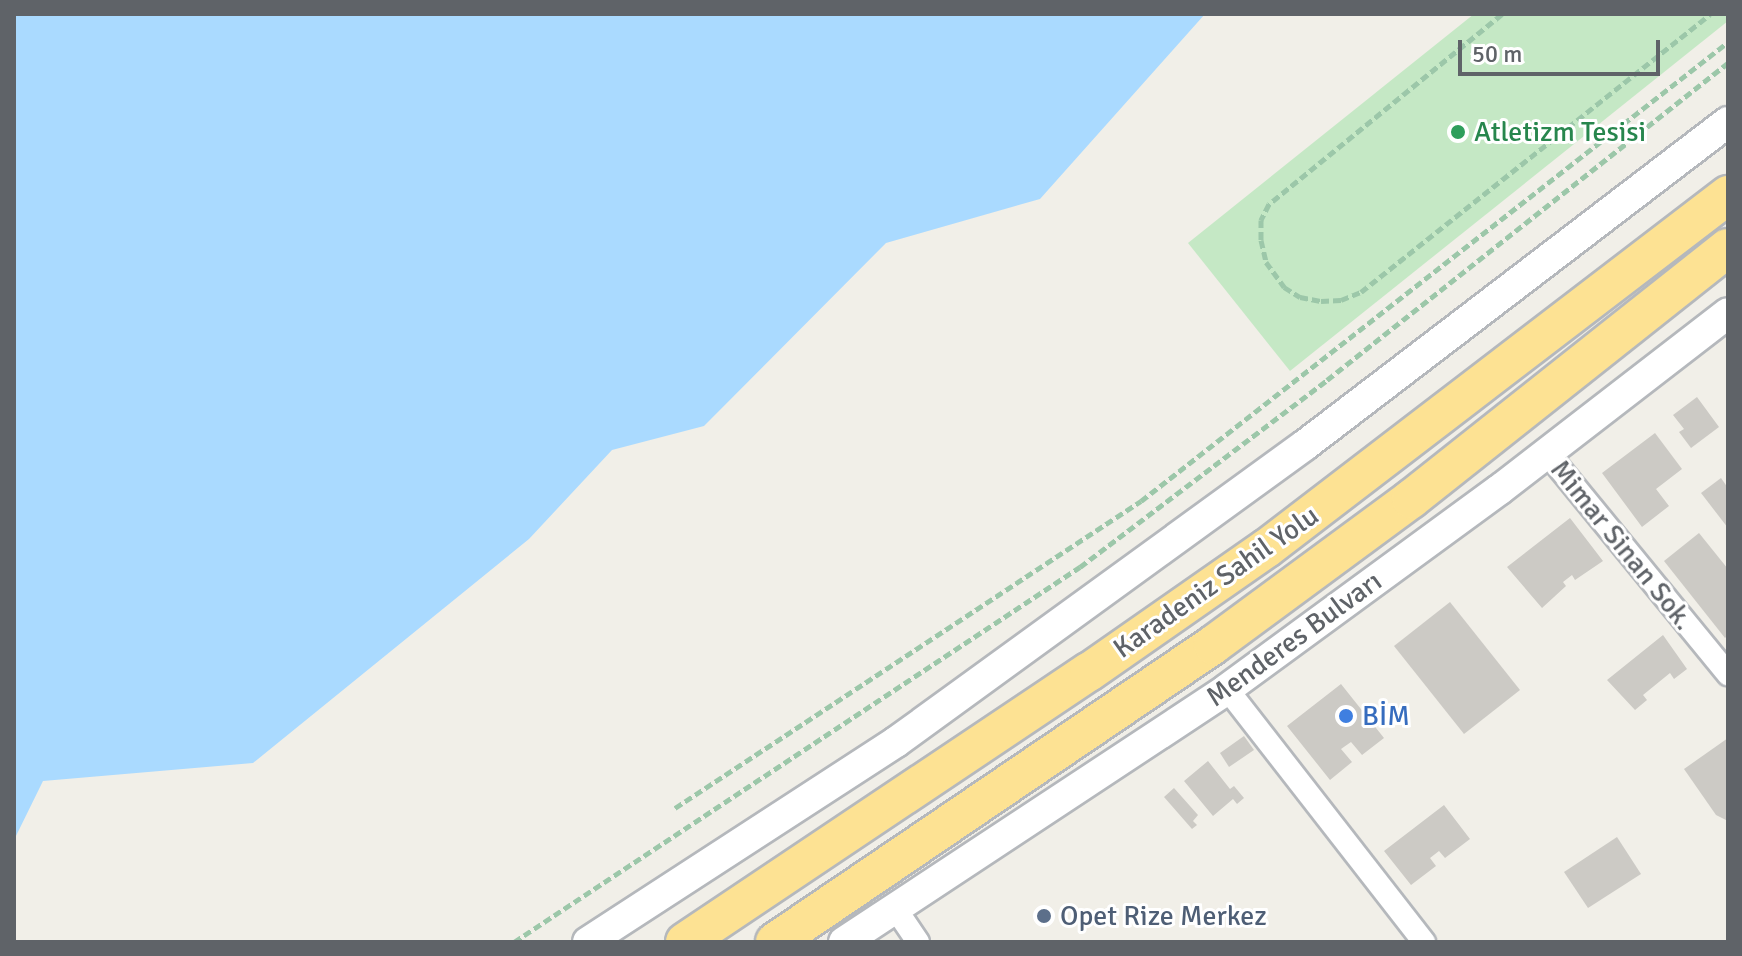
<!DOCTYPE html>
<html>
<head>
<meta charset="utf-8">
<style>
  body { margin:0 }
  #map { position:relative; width:1742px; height:956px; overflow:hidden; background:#f1efe8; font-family:Signika,sans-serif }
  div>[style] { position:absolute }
  .green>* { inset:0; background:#c5e8c5 }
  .water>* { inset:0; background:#aadaff }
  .building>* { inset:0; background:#cccac5 }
  .path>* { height:5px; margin-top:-2.5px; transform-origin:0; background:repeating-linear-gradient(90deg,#9cc7a9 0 8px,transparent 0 12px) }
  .roads { filter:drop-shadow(2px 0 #b5b8bc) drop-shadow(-2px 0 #b5b8bc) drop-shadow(0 2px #b5b8bc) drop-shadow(0 -2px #b5b8bc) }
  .street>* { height:22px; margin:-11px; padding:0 11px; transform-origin:11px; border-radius:11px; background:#fff }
  .secondary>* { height:30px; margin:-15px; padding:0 15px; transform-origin:15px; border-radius:15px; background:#fff }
  .highway>* { height:38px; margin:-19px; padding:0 19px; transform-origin:19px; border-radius:19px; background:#fde293 }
  .dots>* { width:22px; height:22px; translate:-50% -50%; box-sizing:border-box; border:4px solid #fff; border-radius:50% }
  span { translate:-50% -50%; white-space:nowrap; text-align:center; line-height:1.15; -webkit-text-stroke:6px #fff; paint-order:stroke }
  .leisure-label { font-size:28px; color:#27864d }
  .left { translate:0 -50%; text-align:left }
  .street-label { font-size:28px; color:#5f6368 }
  .shop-label { font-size:28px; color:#366cbe }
  .service-label { font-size:28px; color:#4e5e75 }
  .frame { position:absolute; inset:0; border:16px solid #5f6368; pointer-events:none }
  .scale { position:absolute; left:1458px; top:40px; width:202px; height:36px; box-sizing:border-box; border:4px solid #5f6368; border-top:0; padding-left:10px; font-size:24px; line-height:28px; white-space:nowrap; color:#5f6368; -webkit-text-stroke:6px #fff; paint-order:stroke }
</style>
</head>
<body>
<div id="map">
  <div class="green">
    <i style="clip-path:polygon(1474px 14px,1728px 14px,1728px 21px,1290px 371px,1188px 243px)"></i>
  </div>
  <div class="water">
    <i style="clip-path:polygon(14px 14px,1205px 14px,1040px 199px,886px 243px,704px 426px,612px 450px,529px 539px,253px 763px,43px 781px,14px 840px)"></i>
  </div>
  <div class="building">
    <i style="clip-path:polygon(1697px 397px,1719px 427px,1691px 448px,1679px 432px,1684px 429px,1673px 415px)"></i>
    <i style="clip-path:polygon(1655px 433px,1682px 469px,1656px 489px,1669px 506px,1642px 527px,1602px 473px)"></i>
    <i style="clip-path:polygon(1721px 478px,1728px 488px,1728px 528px,1701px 493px)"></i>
    <i style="clip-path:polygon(1570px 518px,1603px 561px,1575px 580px,1572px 575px,1563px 582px,1566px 586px,1542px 608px,1507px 567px)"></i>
    <i style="clip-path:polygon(1699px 533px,1728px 569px,1728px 635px,1725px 638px,1664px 561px)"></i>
    <i style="clip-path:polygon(1450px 602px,1520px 690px,1464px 734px,1394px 646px)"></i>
    <i style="clip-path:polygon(1663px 635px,1687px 669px,1674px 679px,1670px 673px,1643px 695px,1647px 700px,1635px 710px,1607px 680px)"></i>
    <i style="clip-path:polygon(1341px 684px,1384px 738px,1362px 755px,1351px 742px,1341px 749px,1352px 762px,1330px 780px,1287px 726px)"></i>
    <i style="clip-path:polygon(1244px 736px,1254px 750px,1229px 767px,1220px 753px)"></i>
    <i style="clip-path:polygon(1728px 738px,1728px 821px,1716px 815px,1684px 769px)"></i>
    <i style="clip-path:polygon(1208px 761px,1230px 789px,1234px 786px,1244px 798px,1237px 804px,1233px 799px,1213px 816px,1184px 781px)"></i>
    <i style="clip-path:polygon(1174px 788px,1198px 815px,1193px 821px,1197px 825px,1192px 829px,1164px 797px)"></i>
    <i style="clip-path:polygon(1444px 805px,1470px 839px,1445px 858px,1439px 851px,1430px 858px,1436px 866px,1411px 885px,1384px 851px)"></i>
    <i style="clip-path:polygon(1617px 837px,1641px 874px,1588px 908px,1564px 872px)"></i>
  </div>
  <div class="path">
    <i style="left:1502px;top:14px;width:301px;rotate:140.8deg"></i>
    <i style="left:1269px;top:204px;width:18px;rotate:117deg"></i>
    <i style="left:1261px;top:220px;width:20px;rotate:90deg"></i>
    <i style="left:1261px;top:240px;width:23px;rotate:77deg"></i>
    <i style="left:1266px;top:262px;width:31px;rotate:54deg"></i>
    <i style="left:1284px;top:287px;width:19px;rotate:32deg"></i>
    <i style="left:1300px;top:297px;width:21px;rotate:11deg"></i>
    <i style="left:1321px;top:301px;width:20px;rotate:-3deg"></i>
    <i style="left:1341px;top:300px;width:22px;rotate:-22deg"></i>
    <i style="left:1361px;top:292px;width:446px;rotate:-38.5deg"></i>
    <i style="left:675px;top:808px;width:558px;rotate:-33.38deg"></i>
    <i style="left:1141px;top:501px;width:745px;rotate:-38.02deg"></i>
    <i style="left:514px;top:942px;width:679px;rotate:-33.53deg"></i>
    <i style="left:1080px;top:567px;width:310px;rotate:-37.1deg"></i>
    <i style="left:1327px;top:380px;width:511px;rotate:-38.33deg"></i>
  </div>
  <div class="roads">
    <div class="street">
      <i style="left:1547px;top:453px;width:286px;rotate:50.7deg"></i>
      <i style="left:1227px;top:689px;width:321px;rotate:52.1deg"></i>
      <i style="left:895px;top:908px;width:41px;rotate:55.9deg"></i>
    </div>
    <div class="secondary">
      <i style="left:588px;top:942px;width:367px;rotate:-33deg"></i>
      <i style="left:896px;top:742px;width:505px;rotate:-35.99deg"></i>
      <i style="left:1305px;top:445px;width:532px;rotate:-37.37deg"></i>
      <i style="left:844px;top:942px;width:459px;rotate:-33.4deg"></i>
      <i style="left:1227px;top:689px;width:337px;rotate:-36.2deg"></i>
      <i style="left:1499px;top:490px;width:289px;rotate:-37.7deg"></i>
    </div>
    <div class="highway">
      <i style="left:685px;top:942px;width:486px;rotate:-33.8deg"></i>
      <i style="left:1089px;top:672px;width:217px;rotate:-34.9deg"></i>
      <i style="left:1267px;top:548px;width:581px;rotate:-37.44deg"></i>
      <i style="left:775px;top:942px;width:529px;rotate:-34.14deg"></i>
      <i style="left:1213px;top:645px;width:246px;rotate:-36.4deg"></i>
      <i style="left:1411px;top:499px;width:404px;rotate:-38.4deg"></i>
    </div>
  </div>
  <div class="dots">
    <i style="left:1458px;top:132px;background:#2e9e5b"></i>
    <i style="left:1346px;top:716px;background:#3f7fe0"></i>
    <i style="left:1044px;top:916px;background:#5c6f8a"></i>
  </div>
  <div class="leisure-label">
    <span class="left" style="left:1474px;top:132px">Atletizm Tesisi</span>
  </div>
  <div class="street-label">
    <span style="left:1622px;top:545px;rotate:51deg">Mimar Sinan Sok.</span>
    <span style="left:1216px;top:582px;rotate:-35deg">Karadeniz Sahil Yolu</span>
    <span style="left:1294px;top:639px;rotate:-36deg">Menderes Bulvarı</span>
  </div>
  <div class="shop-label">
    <span class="left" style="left:1362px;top:716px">BİM</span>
  </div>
  <div class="service-label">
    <span class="left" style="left:1060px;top:916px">Opet Rize Merkez</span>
  </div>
  <div class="frame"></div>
  <div class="scale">50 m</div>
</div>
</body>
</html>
